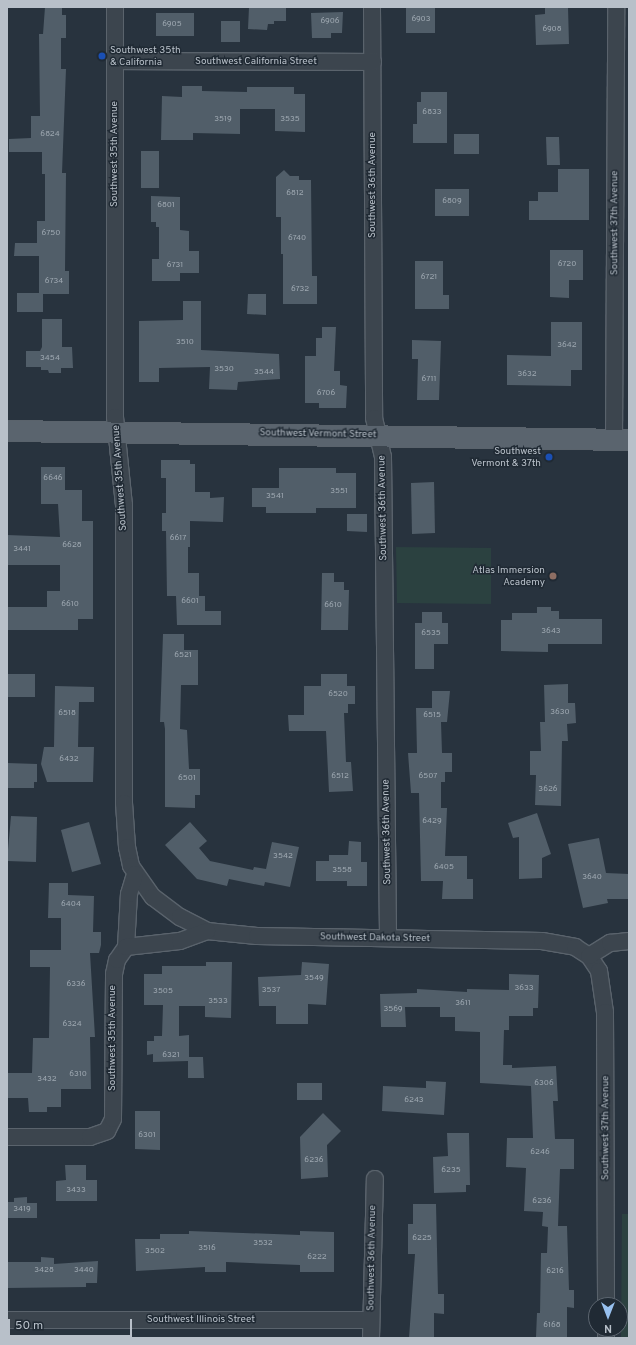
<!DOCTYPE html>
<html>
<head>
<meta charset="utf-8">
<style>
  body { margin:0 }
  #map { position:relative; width:636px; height:1345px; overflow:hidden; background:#28333e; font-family:Overpass,sans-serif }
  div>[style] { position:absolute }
  .green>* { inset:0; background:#2b4140 }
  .building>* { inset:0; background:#515e69 }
  .roads { filter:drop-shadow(1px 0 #5a636c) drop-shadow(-1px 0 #5a636c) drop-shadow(0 1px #5a636c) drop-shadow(0 -1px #5a636c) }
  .minor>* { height:16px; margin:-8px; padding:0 8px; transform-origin:8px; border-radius:8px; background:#3c454e }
  .major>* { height:20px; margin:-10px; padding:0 10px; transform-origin:10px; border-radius:10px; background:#5a646e }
  .dots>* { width:11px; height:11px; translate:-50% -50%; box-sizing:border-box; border:2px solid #202a34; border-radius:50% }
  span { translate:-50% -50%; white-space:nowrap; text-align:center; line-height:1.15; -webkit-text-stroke:3px #202a34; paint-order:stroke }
  .number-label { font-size:8px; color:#9ea8b1 }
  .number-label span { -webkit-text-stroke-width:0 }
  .poi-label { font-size:10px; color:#b8c0c9 }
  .left { translate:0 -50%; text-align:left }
  .right { translate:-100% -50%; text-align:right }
  .street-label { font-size:10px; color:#b8c0c9 }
  .frame { position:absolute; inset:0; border:8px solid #b8c0c9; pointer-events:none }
  .north { position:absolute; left:588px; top:1297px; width:40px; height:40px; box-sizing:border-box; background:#202a34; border:1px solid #5d6670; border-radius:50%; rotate:180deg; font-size:11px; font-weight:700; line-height:16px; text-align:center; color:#b8c0c9 }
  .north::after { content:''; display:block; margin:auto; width:14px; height:18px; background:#97c0ef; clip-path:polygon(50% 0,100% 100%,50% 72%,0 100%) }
  .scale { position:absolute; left:8px; top:1319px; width:124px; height:18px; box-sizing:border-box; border:2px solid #b8c0c9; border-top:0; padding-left:5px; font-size:12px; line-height:14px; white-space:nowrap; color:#b8c0c9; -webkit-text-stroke:3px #202a34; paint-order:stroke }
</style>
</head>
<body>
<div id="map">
  <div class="green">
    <i style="clip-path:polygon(396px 547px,491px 548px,491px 604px,397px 603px)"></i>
    <i style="clip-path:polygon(622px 1214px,629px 1214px,629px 1338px,621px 1338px)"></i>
  </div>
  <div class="building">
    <i style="clip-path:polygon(45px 7px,62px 7px,62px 15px,66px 15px,66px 38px,61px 38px,61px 69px,66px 69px,62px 173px,66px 173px,65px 271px,69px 271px,69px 294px,43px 294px,43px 312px,17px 312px,17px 293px,39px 293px,39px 256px,14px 256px,15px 243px,37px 243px,37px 221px,45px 221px,45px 174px,42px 174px,42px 152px,9px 152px,9px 139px,31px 138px,31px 116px,40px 116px,39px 34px,43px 34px)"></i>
    <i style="clip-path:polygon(249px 7px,286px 7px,286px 21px,274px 21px,274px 24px,268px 24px,267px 30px,248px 29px)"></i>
    <i style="clip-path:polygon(406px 7px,435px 7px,435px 33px,406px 33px)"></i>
    <i style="clip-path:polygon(545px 7px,568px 7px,569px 44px,536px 45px,535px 15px,545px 14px)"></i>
    <i style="clip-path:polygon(343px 12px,342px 33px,331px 33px,331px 38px,312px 38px,311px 13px)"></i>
    <i style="clip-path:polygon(156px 13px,194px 13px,194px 36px,156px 36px)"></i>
    <i style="clip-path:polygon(221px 21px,240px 21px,240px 42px,221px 42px)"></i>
    <i style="clip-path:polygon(182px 86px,202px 86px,202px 91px,247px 92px,247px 87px,294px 87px,294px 94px,305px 94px,305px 132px,275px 131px,275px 109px,240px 109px,240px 134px,193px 133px,193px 140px,161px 140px,162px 96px,182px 97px)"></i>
    <i style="clip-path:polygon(421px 92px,447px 92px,447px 143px,413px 143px,413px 124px,417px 124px,417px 102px,421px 102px)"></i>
    <i style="clip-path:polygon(454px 134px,479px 134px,479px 154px,454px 154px)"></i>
    <i style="clip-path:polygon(546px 137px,559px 137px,560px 165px,547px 165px)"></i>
    <i style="clip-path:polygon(141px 151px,159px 151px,159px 188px,141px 188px)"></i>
    <i style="clip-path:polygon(558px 169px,589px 169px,589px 220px,529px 220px,529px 201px,538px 201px,538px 192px,558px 192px)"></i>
    <i style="clip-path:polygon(284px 170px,290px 176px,299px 176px,299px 180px,311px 180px,312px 276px,317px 276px,317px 304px,283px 304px,283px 254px,281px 254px,281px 217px,276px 217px,276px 177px)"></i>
    <i style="clip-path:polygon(435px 189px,469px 189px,469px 216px,435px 216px)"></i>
    <i style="clip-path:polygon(151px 196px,180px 197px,180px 230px,189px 231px,189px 251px,199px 251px,199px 273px,180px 273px,180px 281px,152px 281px,152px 259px,159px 259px,159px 227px,156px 227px,156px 222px,151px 222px)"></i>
    <i style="clip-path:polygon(550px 250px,583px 250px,583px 280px,569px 280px,569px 298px,550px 297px)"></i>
    <i style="clip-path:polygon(415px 261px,443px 261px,443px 295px,449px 295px,449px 309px,415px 309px)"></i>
    <i style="clip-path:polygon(248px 294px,266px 294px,266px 315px,247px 314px)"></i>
    <i style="clip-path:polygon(183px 301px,201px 301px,201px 350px,279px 354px,280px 379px,238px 382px,237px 390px,209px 389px,210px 367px,159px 368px,159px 382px,139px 382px,139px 321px,183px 320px)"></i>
    <i style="clip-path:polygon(42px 319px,62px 319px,62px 347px,72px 347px,73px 368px,61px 368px,61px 373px,49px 373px,48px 370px,41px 370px,41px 367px,26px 367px,26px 351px,40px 351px,42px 347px)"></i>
    <i style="clip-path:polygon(551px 322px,582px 322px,582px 370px,571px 370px,571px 386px,507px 385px,507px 355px,551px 356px)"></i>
    <i style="clip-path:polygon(322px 327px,336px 327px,334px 371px,340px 371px,340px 385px,347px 386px,346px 408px,319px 408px,319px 403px,305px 403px,305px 356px,316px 356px,316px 338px,322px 338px)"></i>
    <i style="clip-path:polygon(412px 340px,441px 341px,439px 400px,417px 400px,418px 359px,412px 359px)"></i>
    <i style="clip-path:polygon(161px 460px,190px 460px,190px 464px,195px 464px,195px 492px,210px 492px,210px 498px,224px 497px,223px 522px,190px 521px,190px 547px,188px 547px,188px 573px,199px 573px,199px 596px,205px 596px,205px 611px,221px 611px,221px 625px,177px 625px,176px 596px,167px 596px,166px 531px,162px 531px,162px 513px,166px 513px,166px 478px,161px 478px)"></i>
    <i style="clip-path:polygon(41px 467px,65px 467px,65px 490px,82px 490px,82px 521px,93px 521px,93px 619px,78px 619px,78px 630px,7px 630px,7px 607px,47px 607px,47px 591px,60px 591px,60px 565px,7px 565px,7px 535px,60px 537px,58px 504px,41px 504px)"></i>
    <i style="clip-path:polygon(279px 468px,336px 468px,336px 473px,356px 473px,356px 508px,316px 508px,316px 513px,266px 513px,266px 507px,252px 507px,252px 488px,279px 488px)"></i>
    <i style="clip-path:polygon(434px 482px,435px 533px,412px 534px,411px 483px)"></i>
    <i style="clip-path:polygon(347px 514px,367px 514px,367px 532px,347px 531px)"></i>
    <i style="clip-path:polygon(322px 573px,334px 573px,334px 582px,344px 582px,344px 590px,349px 590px,348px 630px,321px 630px)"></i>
    <i style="clip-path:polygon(537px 607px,551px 607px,551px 611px,559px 611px,559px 619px,602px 619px,602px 644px,548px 644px,548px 652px,501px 651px,501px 620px,512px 620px,512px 613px,537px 613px)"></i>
    <i style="clip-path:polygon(422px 612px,442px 612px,442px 623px,448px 623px,448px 644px,434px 644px,434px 669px,415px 669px,415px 623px,422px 623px)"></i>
    <i style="clip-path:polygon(163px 634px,184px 634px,184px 650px,198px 650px,198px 685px,181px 685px,180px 729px,187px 730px,189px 769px,200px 769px,200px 795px,195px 795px,195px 808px,165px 807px,165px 729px,164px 722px,160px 722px)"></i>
    <i style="clip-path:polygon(7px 674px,35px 674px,35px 697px,7px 697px)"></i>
    <i style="clip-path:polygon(321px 674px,347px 674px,347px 686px,355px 686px,355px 704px,348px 704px,348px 713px,344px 713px,346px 762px,351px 762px,353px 791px,329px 792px,326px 731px,289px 731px,288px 715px,304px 715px,304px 686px,321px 686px)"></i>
    <i style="clip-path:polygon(568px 684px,568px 703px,575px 703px,576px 723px,567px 724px,568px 741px,562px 741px,561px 806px,535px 805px,536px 775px,530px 775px,530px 751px,541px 751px,540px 722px,545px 722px,544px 685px)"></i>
    <i style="clip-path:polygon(55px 686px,94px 687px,94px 702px,79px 702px,78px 747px,94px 747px,93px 782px,47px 782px,41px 764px,44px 747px,54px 747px)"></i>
    <i style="clip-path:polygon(432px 691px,450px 691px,447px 722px,441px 722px,442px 753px,452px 753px,452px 772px,445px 772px,445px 782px,441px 782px,441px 808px,447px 808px,445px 856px,467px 856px,467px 879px,473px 879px,473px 899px,442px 899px,443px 881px,421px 881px,419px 793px,411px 793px,408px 753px,417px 753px,416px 708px,432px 708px)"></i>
    <i style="clip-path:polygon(7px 763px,37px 764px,37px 782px,34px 782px,34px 788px,7px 788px)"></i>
    <i style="clip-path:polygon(537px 813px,551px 854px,542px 858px,542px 878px,519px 879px,519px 837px,513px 838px,508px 823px)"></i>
    <i style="clip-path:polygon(11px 816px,37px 817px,36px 862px,7px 861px)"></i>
    <i style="clip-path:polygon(89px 822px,101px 864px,72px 872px,61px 830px)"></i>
    <i style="clip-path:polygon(190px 822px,207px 841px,199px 848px,210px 861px,253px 870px,254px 867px,266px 869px,272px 842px,299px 847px,290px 887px,265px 882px,264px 886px,229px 879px,227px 886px,197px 879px,165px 845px)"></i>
    <i style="clip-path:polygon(599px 838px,606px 873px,629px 874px,629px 899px,607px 899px,608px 903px,583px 908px,568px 844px)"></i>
    <i style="clip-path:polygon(349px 841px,361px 842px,361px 862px,367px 862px,367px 886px,347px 886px,347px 881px,316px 881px,316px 861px,329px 861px,329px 855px,348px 855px)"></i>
    <i style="clip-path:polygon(49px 883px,68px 883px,68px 895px,94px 896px,93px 932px,101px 932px,101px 945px,99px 953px,90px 953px,95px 1037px,90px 1037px,91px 1089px,61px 1089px,61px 1107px,47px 1107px,47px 1112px,29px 1112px,28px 1098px,7px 1098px,7px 1073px,32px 1073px,33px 1038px,49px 1038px,50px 967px,30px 967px,30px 950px,61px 950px,61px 918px,48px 918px)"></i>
    <i style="clip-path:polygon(206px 962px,232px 962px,231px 1018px,205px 1017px,205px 1006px,179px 1006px,179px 1036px,189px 1035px,189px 1057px,203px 1057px,204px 1078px,188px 1078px,188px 1061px,153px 1062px,153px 1054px,147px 1055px,147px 1041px,154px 1041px,154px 1036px,162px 1036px,163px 1005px,144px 1005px,144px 974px,162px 974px,162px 966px,206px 966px)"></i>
    <i style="clip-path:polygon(302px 962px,329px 964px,326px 1005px,308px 1004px,308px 1024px,276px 1024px,276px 1006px,259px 1006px,258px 977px,301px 975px)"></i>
    <i style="clip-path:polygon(509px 974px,539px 975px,538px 1008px,533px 1008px,533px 1016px,509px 1016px,509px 1030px,504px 1030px,503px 1065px,512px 1065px,512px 1068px,556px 1066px,558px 1101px,553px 1101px,555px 1139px,574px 1139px,574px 1169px,560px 1169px,558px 1226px,567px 1226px,569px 1290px,574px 1290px,574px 1308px,567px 1307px,567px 1338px,536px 1337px,537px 1313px,540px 1313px,541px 1253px,547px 1253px,548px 1227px,542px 1226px,543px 1212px,524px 1211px,526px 1168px,506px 1167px,507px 1138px,533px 1138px,531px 1086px,480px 1083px,480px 1032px,455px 1031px,455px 1017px,440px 1017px,440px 1007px,405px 1007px,406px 1027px,381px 1027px,380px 994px,417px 993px,417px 989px,467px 992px,467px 989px,509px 990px)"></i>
    <i style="clip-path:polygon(426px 1081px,446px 1082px,444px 1115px,382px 1111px,383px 1086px,426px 1088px)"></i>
    <i style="clip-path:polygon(297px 1083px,322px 1083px,322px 1100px,297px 1100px)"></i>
    <i style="clip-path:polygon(135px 1111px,160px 1111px,160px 1150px,135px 1149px)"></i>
    <i style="clip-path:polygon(323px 1113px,341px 1131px,327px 1145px,328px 1177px,301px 1179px,300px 1137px)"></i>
    <i style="clip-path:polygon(447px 1133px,469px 1133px,470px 1185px,466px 1185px,466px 1192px,434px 1193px,433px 1157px,448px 1156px)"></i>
    <i style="clip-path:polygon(65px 1165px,86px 1165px,86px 1180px,97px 1180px,97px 1201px,56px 1201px,56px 1181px,66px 1180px)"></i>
    <i style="clip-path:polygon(27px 1197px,27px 1203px,37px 1203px,37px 1218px,7px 1218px,7px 1202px,14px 1202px,14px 1198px)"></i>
    <i style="clip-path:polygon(413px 1204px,436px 1204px,438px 1294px,444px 1294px,444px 1314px,434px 1313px,434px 1338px,409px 1338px,415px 1254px,408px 1254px,408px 1224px,413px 1224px)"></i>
    <i style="clip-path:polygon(189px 1231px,300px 1235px,300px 1231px,334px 1232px,334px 1272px,300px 1272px,300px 1265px,226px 1262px,226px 1272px,205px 1272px,205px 1267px,136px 1271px,135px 1239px,160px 1239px,160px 1234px,189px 1234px)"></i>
    <i style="clip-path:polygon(41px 1257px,54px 1258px,54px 1264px,98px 1261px,97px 1283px,86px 1283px,86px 1287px,7px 1288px,7px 1262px,41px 1262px)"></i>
  </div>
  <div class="roads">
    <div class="minor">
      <i style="left:115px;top:7px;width:410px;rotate:90deg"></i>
      <i style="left:115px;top:417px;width:88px;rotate:84.2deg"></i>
      <i style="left:124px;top:505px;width:298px;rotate:90deg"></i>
      <i style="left:124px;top:803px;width:44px;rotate:86.1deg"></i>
      <i style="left:127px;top:847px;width:19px;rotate:78deg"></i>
      <i style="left:131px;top:866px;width:38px;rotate:55deg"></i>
      <i style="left:153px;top:897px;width:34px;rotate:37deg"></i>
      <i style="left:180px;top:917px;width:30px;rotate:27deg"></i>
      <i style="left:207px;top:931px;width:50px;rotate:5.7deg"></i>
      <i style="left:257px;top:936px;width:285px;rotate:1deg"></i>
      <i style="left:542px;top:941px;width:34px;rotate:10deg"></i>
      <i style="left:575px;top:947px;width:17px;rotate:33deg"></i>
      <i style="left:589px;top:956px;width:18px;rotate:56deg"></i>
      <i style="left:599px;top:971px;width:41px;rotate:81.7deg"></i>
      <i style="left:605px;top:1012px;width:293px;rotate:89.8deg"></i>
      <i style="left:372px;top:7px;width:411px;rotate:89.7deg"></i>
      <i style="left:374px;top:418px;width:40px;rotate:77deg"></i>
      <i style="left:383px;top:457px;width:481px;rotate:89.4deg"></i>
      <i style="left:115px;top:61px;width:258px;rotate:0.2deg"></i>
      <i style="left:614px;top:439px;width:432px;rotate:-89.7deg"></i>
      <i style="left:126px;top:947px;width:53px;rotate:-86.8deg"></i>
      <i style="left:129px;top:894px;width:21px;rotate:-73deg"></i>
      <i style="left:589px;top:956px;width:25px;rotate:-32deg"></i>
      <i style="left:610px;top:943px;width:19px;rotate:-6deg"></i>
      <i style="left:7px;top:1137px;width:83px"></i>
      <i style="left:90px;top:1137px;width:18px;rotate:-19deg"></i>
      <i style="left:107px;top:1131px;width:13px;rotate:-63deg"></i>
      <i style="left:113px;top:1119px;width:145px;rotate:-89.6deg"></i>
      <i style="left:114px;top:974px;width:14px;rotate:-78deg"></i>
      <i style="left:117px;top:960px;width:16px;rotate:-55deg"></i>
      <i style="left:126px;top:947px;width:54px;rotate:-6.3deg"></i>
      <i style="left:180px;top:941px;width:29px;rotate:-20deg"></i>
      <i style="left:7px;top:1320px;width:364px"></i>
      <i style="left:606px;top:1329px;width:9px;rotate:90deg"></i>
      <i style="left:371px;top:1338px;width:159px;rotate:-88.6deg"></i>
    </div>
    <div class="major">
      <i style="left:7px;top:431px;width:622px;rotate:0.83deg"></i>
    </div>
  </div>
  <div class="dots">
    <i style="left:102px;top:56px;background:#1a4fb4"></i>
    <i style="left:549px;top:457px;background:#1a4fb4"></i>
    <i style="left:553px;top:576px;background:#8d6e63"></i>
  </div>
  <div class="number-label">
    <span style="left:421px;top:20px">6903</span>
    <span style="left:330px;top:22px">6906</span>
    <span style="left:172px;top:25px">6905</span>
    <span style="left:552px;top:30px">6908</span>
    <span style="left:432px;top:113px">6833</span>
    <span style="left:223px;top:120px">3519</span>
    <span style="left:290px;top:120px">3535</span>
    <span style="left:50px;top:135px">6824</span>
    <span style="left:295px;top:194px">6812</span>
    <span style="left:452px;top:202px">6809</span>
    <span style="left:166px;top:206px">6801</span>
    <span style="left:51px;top:234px">6750</span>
    <span style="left:297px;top:239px">6740</span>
    <span style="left:567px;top:265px">6720</span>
    <span style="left:175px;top:266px">6731</span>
    <span style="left:429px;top:278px">6721</span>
    <span style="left:54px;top:282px">6734</span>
    <span style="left:300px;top:290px">6732</span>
    <span style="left:185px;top:343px">3510</span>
    <span style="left:567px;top:346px">3642</span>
    <span style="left:50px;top:359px">3454</span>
    <span style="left:224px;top:370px">3530</span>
    <span style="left:264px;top:373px">3544</span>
    <span style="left:527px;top:375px">3632</span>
    <span style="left:429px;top:380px">6711</span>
    <span style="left:326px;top:394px">6706</span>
    <span style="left:53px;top:479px">6646</span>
    <span style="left:339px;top:492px">3551</span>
    <span style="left:275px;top:497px">3541</span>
    <span style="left:178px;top:539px">6617</span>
    <span style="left:72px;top:546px">6628</span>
    <span style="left:22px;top:550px">3441</span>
    <span style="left:190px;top:602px">6601</span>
    <span style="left:70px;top:605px">6610</span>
    <span style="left:333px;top:606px">6610</span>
    <span style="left:551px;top:632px">3643</span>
    <span style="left:431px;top:634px">6535</span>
    <span style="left:183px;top:656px">6521</span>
    <span style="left:338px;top:695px">6520</span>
    <span style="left:560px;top:713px">3630</span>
    <span style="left:67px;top:714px">6518</span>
    <span style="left:432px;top:716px">6515</span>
    <span style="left:69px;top:760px">6432</span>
    <span style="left:340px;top:777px">6512</span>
    <span style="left:428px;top:777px">6507</span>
    <span style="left:187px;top:779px">6501</span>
    <span style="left:548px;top:790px">3626</span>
    <span style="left:432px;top:822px">6429</span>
    <span style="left:283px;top:857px">3542</span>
    <span style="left:444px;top:868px">6405</span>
    <span style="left:342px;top:871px">3558</span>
    <span style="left:592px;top:878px">3640</span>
    <span style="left:71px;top:905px">6404</span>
    <span style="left:314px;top:979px">3549</span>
    <span style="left:76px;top:985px">6336</span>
    <span style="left:524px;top:989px">3633</span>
    <span style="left:271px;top:991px">3537</span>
    <span style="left:163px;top:992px">3505</span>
    <span style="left:218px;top:1002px">3533</span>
    <span style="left:463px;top:1004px">3611</span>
    <span style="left:393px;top:1010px">3569</span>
    <span style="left:72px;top:1025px">6324</span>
    <span style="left:171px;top:1056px">6321</span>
    <span style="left:78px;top:1075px">6310</span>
    <span style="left:47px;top:1080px">3432</span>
    <span style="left:544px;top:1084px">6306</span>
    <span style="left:414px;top:1101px">6243</span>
    <span style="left:147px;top:1136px">6301</span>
    <span style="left:540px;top:1153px">6246</span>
    <span style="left:314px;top:1161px">6236</span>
    <span style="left:451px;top:1171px">6235</span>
    <span style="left:76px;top:1191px">3433</span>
    <span style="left:542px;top:1202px">6236</span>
    <span style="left:22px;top:1210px">3419</span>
    <span style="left:422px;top:1239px">6225</span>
    <span style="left:263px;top:1244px">3532</span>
    <span style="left:207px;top:1249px">3516</span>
    <span style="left:155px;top:1252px">3502</span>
    <span style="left:317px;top:1258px">6222</span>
    <span style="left:44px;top:1271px">3428</span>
    <span style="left:84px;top:1271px">3440</span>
    <span style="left:555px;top:1272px">6216</span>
    <span style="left:552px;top:1326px">6168</span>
  </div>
  <div class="poi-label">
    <span class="left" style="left:110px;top:56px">Southwest 35th<br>&amp; California</span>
    <span class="right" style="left:541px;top:457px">Southwest<br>Vermont &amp; 37th</span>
    <span class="right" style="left:545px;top:576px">Atlas Immersion<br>Academy</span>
  </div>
  <div class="street-label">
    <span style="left:256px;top:62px">Southwest California Street</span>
    <span style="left:115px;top:154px;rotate:-90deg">Southwest 35th Avenue</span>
    <span style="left:373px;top:185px;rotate:-90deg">Southwest 36th Avenue</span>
    <span style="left:615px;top:223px;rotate:-90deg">Southwest 37th Avenue</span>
    <span style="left:318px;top:434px;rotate:1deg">Southwest Vermont Street</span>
    <span style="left:120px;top:478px;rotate:-94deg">Southwest 35th Avenue</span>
    <span style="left:383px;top:508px;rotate:-91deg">Southwest 36th Avenue</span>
    <span style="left:387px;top:832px;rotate:-91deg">Southwest 36th Avenue</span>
    <span style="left:375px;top:938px;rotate:1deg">Southwest Dakota Street</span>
    <span style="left:113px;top:1038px;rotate:-90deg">Southwest 35th Avenue</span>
    <span style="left:606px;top:1128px;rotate:-90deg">Southwest 37th Avenue</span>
    <span style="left:372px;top:1258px;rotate:-89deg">Southwest 36th Avenue</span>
    <span style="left:201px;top:1320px">Southwest Illinois Street</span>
  </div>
  <div class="frame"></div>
  <div class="north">N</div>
  <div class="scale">50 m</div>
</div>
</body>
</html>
